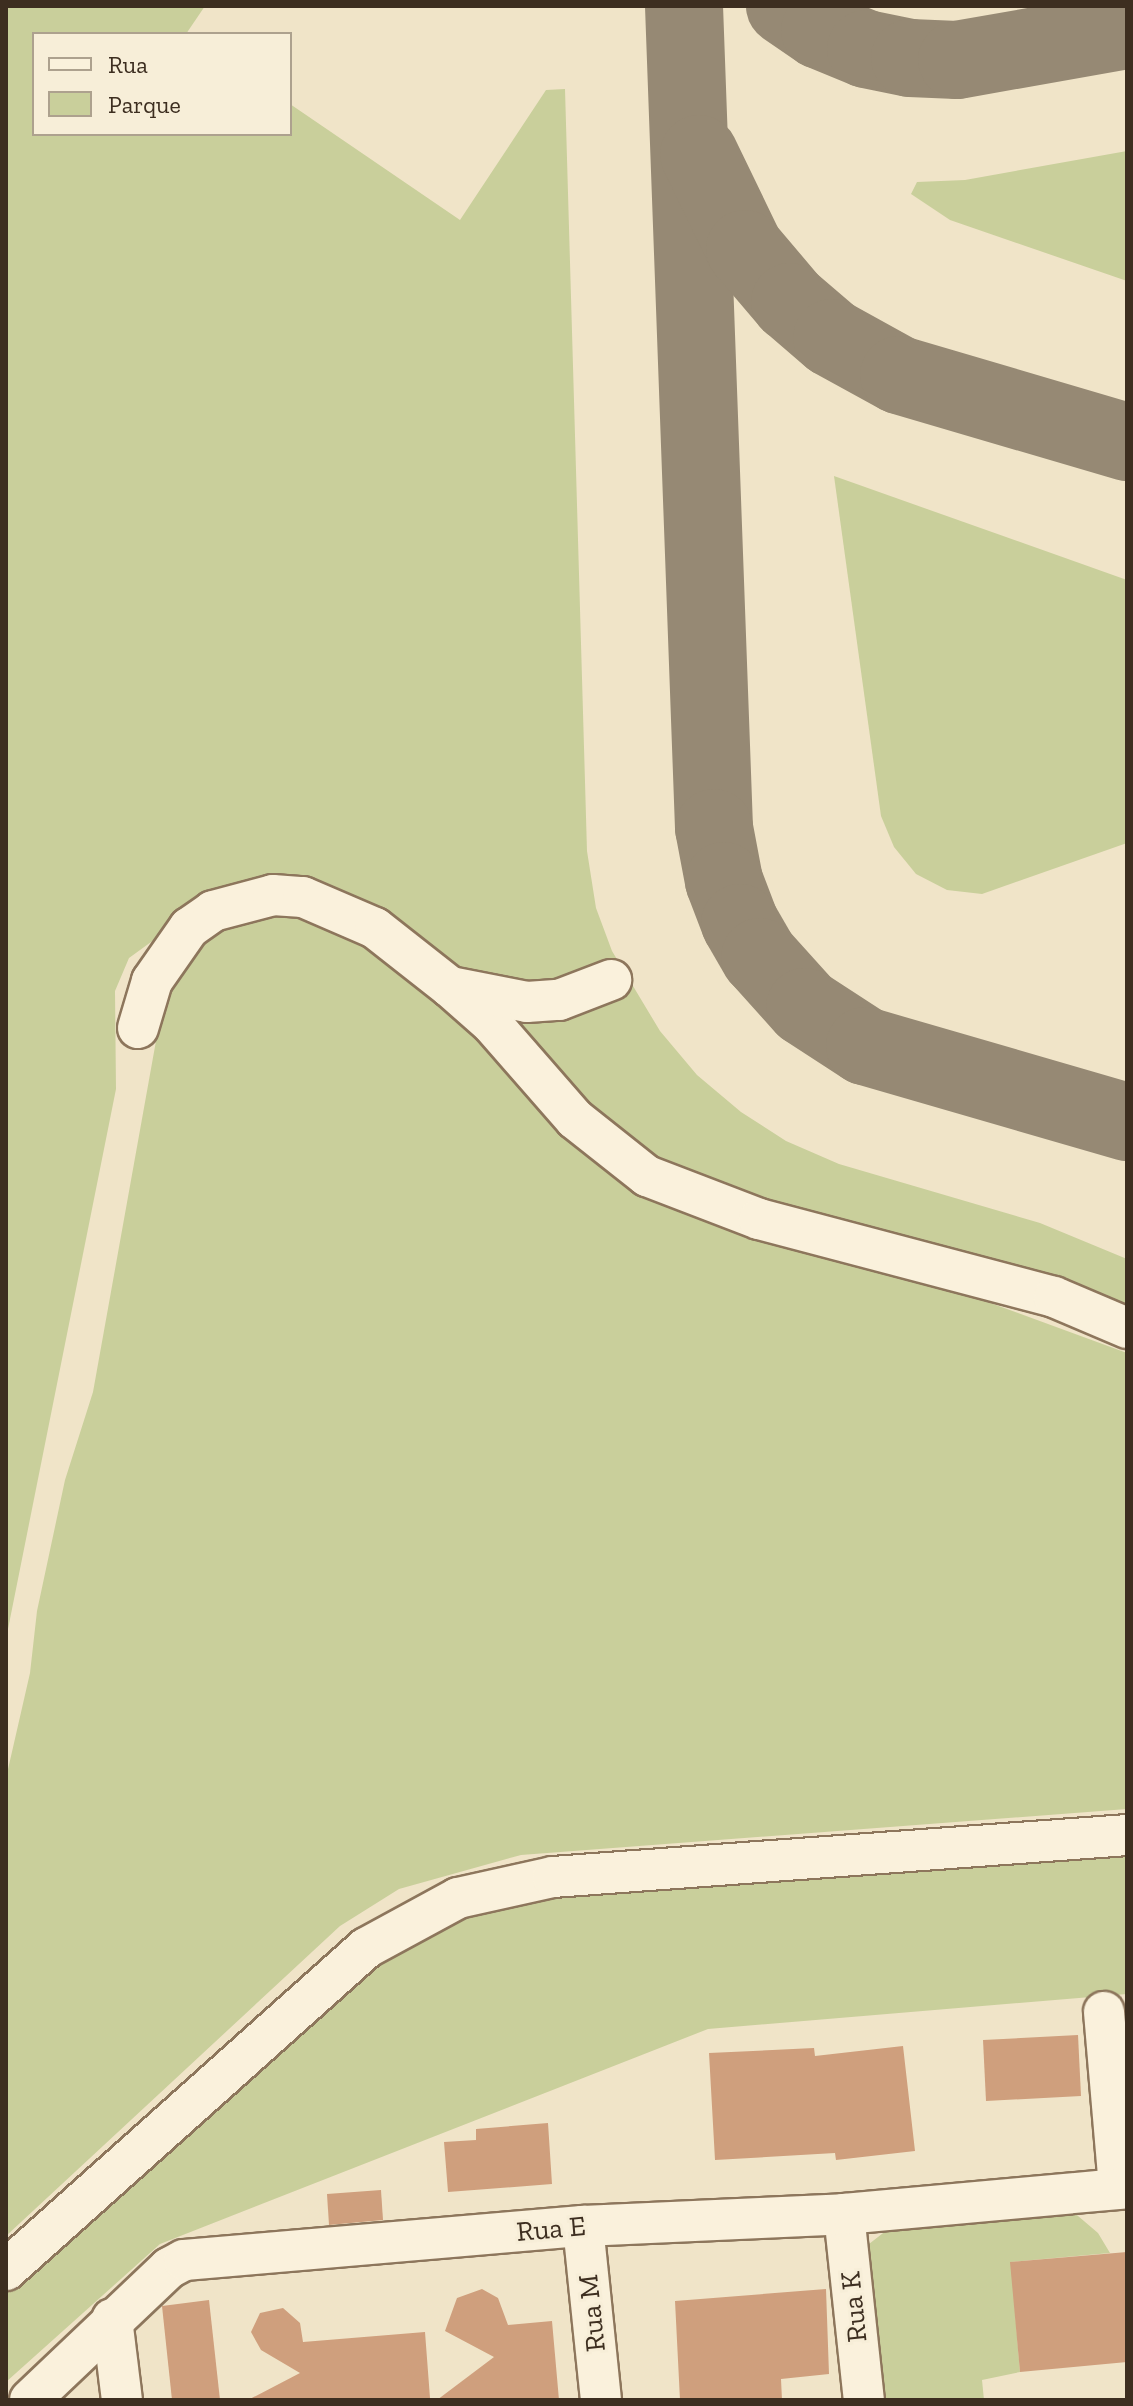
<!DOCTYPE html>
<html>
<head>
<meta charset="utf-8">
<style>
  body { margin:0 }
  #map { position:relative; width:1133px; height:2406px; overflow:hidden; background:#f0e4c8; font-family:"Zilla Slab",serif }
  div>[style] { position:absolute }
  .green>* { inset:0; background:#c9cf9b }
  .taxiway>* { height:78px; margin:-39px; padding:0 39px; transform-origin:39px; border-radius:39px; background:#968974 }
  .building>* { inset:0; background:#cf9f7d }
  .roads { filter:drop-shadow(2px 0 #8d765c) drop-shadow(-2px 0 #8d765c) drop-shadow(0 2px #8d765c) drop-shadow(0 -2px #8d765c) }
  .minor>* { height:40px; margin:-20px; padding:0 20px; transform-origin:20px; border-radius:20px; background:#faf1dc }
  span { translate:-50% -50%; white-space:nowrap; text-align:center; line-height:1.15; -webkit-text-stroke:6px #f7eed8; paint-order:stroke }
  .street-label { font-size:28px; color:#3d2e20 }
  .frame { position:absolute; inset:0; border:8px solid #3d2e20; pointer-events:none }
  .legend { position:absolute; left:32px; top:32px; width:260px; height:104px; box-sizing:border-box; background:#f7eed8; border:2px solid #ada18e; margin:0; padding:10px 14px; list-style:none; font-size:24px; color:#3d2e20 }
  .legend li { display:flex; align-items:center; gap:16px; height:40px }
  .legend b { width:40px; border:2px solid #ada18e }
</style>
</head>
<body>
<div id="map">
  <div class="green">
    <i style="clip-path:polygon(6px 6px,205px 6px,186px 34px,34px 34px,34px 134px,290px 134px,290px 104px,460px 220px,546px 90px,565px 89px,587px 851px,596px 908px,612px 951px,660px 1031px,697px 1075px,741px 1112px,786px 1141px,839px 1164px,1040px 1223px,1127px 1259px,1127px 1320px,639px 1159px,464px 973px,410px 931px,342px 898px,169px 929px,129px 958px,115px 991px,116px 1089px,6px 1639px)"></i>
    <i style="clip-path:polygon(1127px 151px,1127px 281px,950px 220px,911px 194px,917px 182px,965px 180px)"></i>
    <i style="clip-path:polygon(834px 476px,1127px 580px,1127px 843px,982px 894px,947px 890px,916px 874px,894px 847px,881px 816px)"></i>
    <i style="clip-path:polygon(250px 913px,301px 915px,349px 935px,454px 1006px,527px 1092px,702px 1215px,974px 1297px,1127px 1353px,1127px 1809px,521px 1855px,399px 1889px,340px 1926px,6px 2236px,6px 1778px,30px 1673px,37px 1611px,65px 1480px,93px 1392px,161px 1013px,172px 976px,208px 932px)"></i>
    <i style="clip-path:polygon(1127px 1854px,1127px 1994px,708px 2029px,160px 2244px,6px 2382px,6px 2292px,361px 1975px,404px 1942px,448px 1920px,549px 1895px)"></i>
    <i style="clip-path:polygon(1071px 2210px,1098px 2233px,1110px 2253px,1011px 2262px,1020px 2372px,982px 2380px,984px 2400px,874px 2400px,863px 2267px,869px 2244px,896px 2223px)"></i>
  </div>
  <div class="taxiway">
    <i style="left:684px;top:6px;width:823px;rotate:87.91deg"></i>
    <i style="left:714px;top:828px;width:54px;rotate:79.3deg"></i>
    <i style="left:724px;top:881px;width:45px;rotate:69.1deg"></i>
    <i style="left:740px;top:923px;width:39px;rotate:60deg"></i>
    <i style="left:760px;top:957px;width:67px;rotate:48deg"></i>
    <i style="left:805px;top:1007px;width:72px;rotate:33deg"></i>
    <i style="left:865px;top:1046px;width:273px;rotate:16.2deg"></i>
    <i style="left:785px;top:6px;width:42px;rotate:34.4deg"></i>
    <i style="left:820px;top:30px;width:50px;rotate:22.4deg"></i>
    <i style="left:866px;top:49px;width:45px;rotate:11.6deg"></i>
    <i style="left:910px;top:58px;width:47px;rotate:2.4deg"></i>
    <i style="left:957px;top:60px;width:173px;rotate:-10deg"></i>
    <i style="left:699px;top:154px;width:106px;rotate:64.2deg"></i>
    <i style="left:745px;top:249px;width:70px;rotate:49.7deg"></i>
    <i style="left:790px;top:302px;width:55px;rotate:40.6deg"></i>
    <i style="left:832px;top:338px;width:77px;rotate:28.9deg"></i>
    <i style="left:899px;top:375px;width:238px;rotate:16.4deg"></i>
  </div>
  <div class="building">
    <i style="clip-path:polygon(1078px 2035px,1081px 2096px,986px 2101px,983px 2040px)"></i>
    <i style="clip-path:polygon(903px 2046px,915px 2151px,836px 2160px,835px 2153px,715px 2160px,709px 2053px,814px 2048px,815px 2056px)"></i>
    <i style="clip-path:polygon(548px 2123px,552px 2184px,448px 2192px,444px 2142px,476px 2140px,476px 2129px)"></i>
    <i style="clip-path:polygon(381px 2190px,383px 2220px,329px 2225px,327px 2194px)"></i>
    <i style="clip-path:polygon(1127px 2252px,1127px 2362px,1020px 2372px,1010px 2262px)"></i>
    <i style="clip-path:polygon(482px 2289px,498px 2298px,508px 2325px,552px 2321px,559px 2400px,437px 2400px,494px 2357px,445px 2331px,457px 2298px)"></i>
    <i style="clip-path:polygon(826px 2289px,829px 2374px,781px 2379px,782px 2400px,680px 2400px,675px 2301px)"></i>
    <i style="clip-path:polygon(209px 2300px,220px 2400px,172px 2400px,162px 2306px)"></i>
    <i style="clip-path:polygon(283px 2308px,300px 2323px,303px 2342px,425px 2332px,430px 2398px,248px 2400px,300px 2373px,261px 2350px,251px 2332px,260px 2313px)"></i>
  </div>
  <div class="roads">
    <div class="minor">
      <i style="left:450px;top:987px;width:56px;rotate:41.4deg"></i>
      <i style="left:492px;top:1024px;width:126px;rotate:48.9deg"></i>
      <i style="left:575px;top:1119px;width:92px;rotate:38.4deg"></i>
      <i style="left:647px;top:1176px;width:120px;rotate:21deg"></i>
      <i style="left:759px;top:1219px;width:305px;rotate:14.8deg"></i>
      <i style="left:1054px;top:1297px;width:79px;rotate:23deg"></i>
      <i style="left:138px;top:1028px;width:49px;rotate:-73.4deg"></i>
      <i style="left:152px;top:981px;width:65px;rotate:-55.1deg"></i>
      <i style="left:189px;top:928px;width:29px;rotate:-35deg"></i>
      <i style="left:213px;top:911px;width:62px;rotate:-14.9deg"></i>
      <i style="left:273px;top:895px;width:30px;rotate:4deg"></i>
      <i style="left:303px;top:897px;width:78px;rotate:23.3deg"></i>
      <i style="left:375px;top:928px;width:95px;rotate:38.2deg"></i>
      <i style="left:450px;top:987px;width:78px;rotate:11deg"></i>
      <i style="left:527px;top:1002px;width:32px;rotate:-4deg"></i>
      <i style="left:559px;top:1000px;width:56px;rotate:-21deg"></i>
      <i style="left:1104px;top:2012px;width:177px;rotate:85.1deg"></i>
      <i style="left:844px;top:2214px;width:187px;rotate:83.9deg"></i>
      <i style="left:583px;top:2226px;width:175px;rotate:84.1deg"></i>
      <i style="left:6px;top:2270px;width:483px;rotate:-41.8deg"></i>
      <i style="left:366px;top:1948px;width:105px;rotate:-28.5deg"></i>
      <i style="left:458px;top:1898px;width:97px;rotate:-12.5deg"></i>
      <i style="left:553px;top:1877px;width:576px;rotate:-4.18deg"></i>
      <i style="left:112px;top:2319px;width:82px;rotate:83deg"></i>
      <i style="left:30px;top:2400px;width:192px;rotate:-43.5deg"></i>
      <i style="left:169px;top:2268px;width:17px;rotate:-28deg"></i>
      <i style="left:184px;top:2260px;width:400px;rotate:-4.9deg"></i>
      <i style="left:583px;top:2226px;width:261px;rotate:-2.6deg"></i>
      <i style="left:844px;top:2214px;width:284px;rotate:-5.2deg"></i>
    </div>
  </div>
  <div class="street-label">
    <span style="left:551px;top:2229px;rotate:-5deg">Rua E</span>
    <span style="left:854px;top:2307px;rotate:-96deg">Rua K</span>
    <span style="left:592px;top:2313px;rotate:-96deg">Rua M</span>
  </div>
  <div class="frame"></div>
  <ul class="legend">
  <li><b style="height:10px;background:#faf1dc"></b>Rua</li>
  <li><b style="height:22px;background:#c9cf9b"></b>Parque</li>
  </ul>
</div>
</body>
</html>
